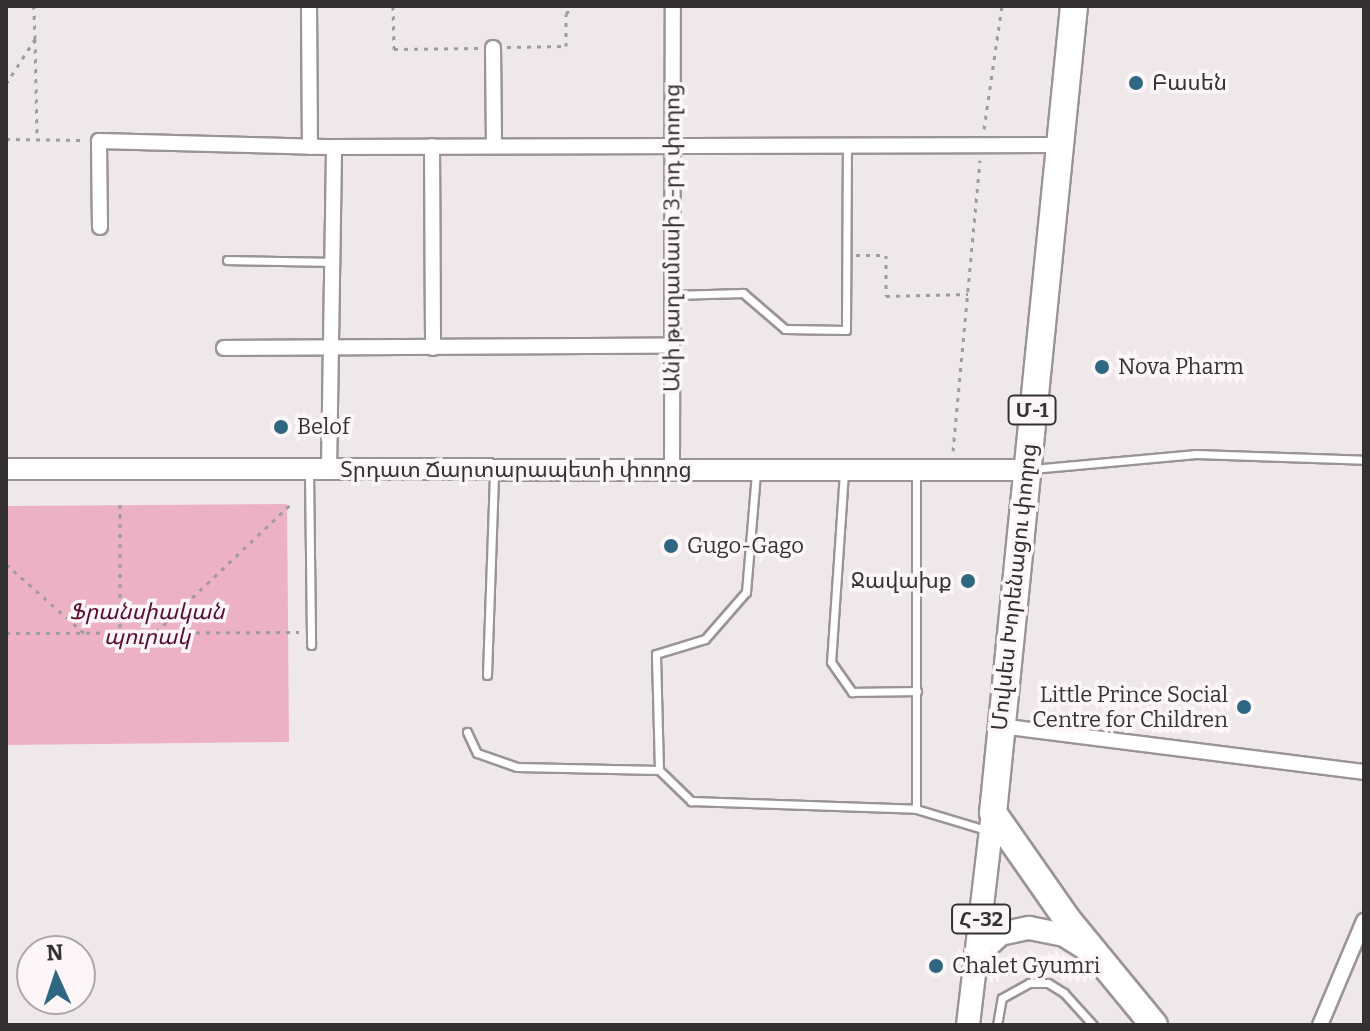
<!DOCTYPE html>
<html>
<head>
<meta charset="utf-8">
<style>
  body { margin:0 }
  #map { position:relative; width:1370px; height:1031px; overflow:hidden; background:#efe8ea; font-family:Bitter,"Noto Sans Armenian",serif }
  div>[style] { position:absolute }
  .green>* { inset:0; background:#edb1c5 }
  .path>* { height:3px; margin-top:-1.5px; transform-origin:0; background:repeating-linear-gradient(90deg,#a09b9d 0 4px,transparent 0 10px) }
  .roads { filter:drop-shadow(2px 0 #9b9496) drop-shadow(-2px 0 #9b9496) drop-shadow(0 2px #9b9496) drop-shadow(0 -2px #9b9496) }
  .lane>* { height:7px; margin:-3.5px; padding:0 3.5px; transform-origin:3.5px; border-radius:3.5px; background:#fff }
  .street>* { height:14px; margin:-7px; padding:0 7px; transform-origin:7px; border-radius:7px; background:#fff }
  .secondary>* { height:20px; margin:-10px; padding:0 10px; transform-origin:10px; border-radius:10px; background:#fff }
  .primary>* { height:22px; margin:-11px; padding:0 11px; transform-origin:11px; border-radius:11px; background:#fff }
  .highway>* { height:26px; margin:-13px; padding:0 13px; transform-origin:13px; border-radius:13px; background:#fff }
  .dots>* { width:22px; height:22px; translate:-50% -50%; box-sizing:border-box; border:4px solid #fdf6f8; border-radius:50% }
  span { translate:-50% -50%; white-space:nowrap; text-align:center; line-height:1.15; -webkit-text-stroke:7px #fdf6f8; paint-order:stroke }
  .shield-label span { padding:2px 6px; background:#fdf6f8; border:2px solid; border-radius:6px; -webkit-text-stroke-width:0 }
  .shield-label { font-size:20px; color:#343132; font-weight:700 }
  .poi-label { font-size:22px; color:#343132 }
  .left { translate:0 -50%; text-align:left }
  .right { translate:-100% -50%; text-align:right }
  .street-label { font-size:22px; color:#343132 }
  .park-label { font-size:22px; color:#590b31; font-style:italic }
  .frame { position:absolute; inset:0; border:8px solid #343132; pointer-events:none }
  .north { position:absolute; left:16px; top:935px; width:80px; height:80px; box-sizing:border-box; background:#fdf6f8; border:2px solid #ada7a9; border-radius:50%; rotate:357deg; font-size:22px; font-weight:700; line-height:32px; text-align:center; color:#343132 }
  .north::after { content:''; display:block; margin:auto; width:28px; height:36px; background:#2f6681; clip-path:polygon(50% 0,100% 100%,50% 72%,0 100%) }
</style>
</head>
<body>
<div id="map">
  <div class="green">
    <i style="clip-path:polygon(287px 504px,289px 742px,6px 745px,6px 506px)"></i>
  </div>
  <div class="path">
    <i style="left:393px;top:6px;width:43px;rotate:88.7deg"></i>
    <i style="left:394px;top:49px;width:85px;rotate:-0.7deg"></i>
    <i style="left:35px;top:39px;width:99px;rotate:88.8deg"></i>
    <i style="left:507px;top:47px;width:59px;rotate:-1deg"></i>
    <i style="left:566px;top:46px;width:32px;rotate:-90deg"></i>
    <i style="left:566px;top:14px;width:10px;rotate:-53deg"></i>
    <i style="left:6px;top:84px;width:54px;rotate:-57.2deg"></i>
    <i style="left:35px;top:39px;width:33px;rotate:-92deg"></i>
    <i style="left:984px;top:129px;width:124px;rotate:-81.7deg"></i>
    <i style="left:6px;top:139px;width:76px;rotate:0.8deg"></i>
    <i style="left:856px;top:255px;width:30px"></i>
    <i style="left:886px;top:255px;width:41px;rotate:90deg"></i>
    <i style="left:886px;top:296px;width:82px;rotate:-1.4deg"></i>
    <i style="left:953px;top:451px;width:292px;rotate:-84.7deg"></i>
    <i style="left:120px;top:504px;width:128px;rotate:90deg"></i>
    <i style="left:6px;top:564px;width:104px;rotate:41.5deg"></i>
    <i style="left:156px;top:632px;width:189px;rotate:-43.5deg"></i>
    <i style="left:6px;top:633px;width:293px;rotate:-0.2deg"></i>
  </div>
  <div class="roads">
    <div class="lane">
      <i style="left:227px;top:260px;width:106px;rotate:1.1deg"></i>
      <i style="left:673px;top:295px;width:70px;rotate:-1.6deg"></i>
      <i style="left:743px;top:293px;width:55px;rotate:40.6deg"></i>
      <i style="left:785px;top:329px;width:61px;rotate:0.9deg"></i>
      <i style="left:846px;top:330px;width:184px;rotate:-89.7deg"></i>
      <i style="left:1032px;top:469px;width:165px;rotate:-5.2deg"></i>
      <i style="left:1196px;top:454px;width:168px;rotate:2deg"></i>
      <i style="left:309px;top:472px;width:173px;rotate:89.3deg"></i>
      <i style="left:844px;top:472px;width:190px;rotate:93.9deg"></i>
      <i style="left:831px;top:662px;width:37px;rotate:55deg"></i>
      <i style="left:852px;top:692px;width:65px;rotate:-0.9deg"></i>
      <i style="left:487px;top:675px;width:202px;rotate:-88deg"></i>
      <i style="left:467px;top:732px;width:23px;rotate:65deg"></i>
      <i style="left:477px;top:753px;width:42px;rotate:19.3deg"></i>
      <i style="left:517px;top:767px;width:142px;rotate:1.2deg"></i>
      <i style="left:659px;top:770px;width:45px;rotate:44.1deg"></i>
      <i style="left:691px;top:801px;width:225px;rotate:2deg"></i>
      <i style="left:916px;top:809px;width:73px;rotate:16.7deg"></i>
      <i style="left:659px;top:770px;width:116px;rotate:-91.5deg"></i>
      <i style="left:656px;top:654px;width:51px;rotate:-17deg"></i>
      <i style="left:705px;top:639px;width:62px;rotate:-48.9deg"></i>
      <i style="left:746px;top:592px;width:120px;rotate:-85.2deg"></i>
      <i style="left:916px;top:809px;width:337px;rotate:-90deg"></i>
      <i style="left:997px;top:1025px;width:27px;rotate:-80deg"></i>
      <i style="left:1002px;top:998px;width:31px;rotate:-29deg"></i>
      <i style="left:1029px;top:983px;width:19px"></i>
      <i style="left:1048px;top:983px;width:19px;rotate:32deg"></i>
      <i style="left:1064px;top:993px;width:43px;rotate:47.8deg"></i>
    </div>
    <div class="street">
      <i style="left:309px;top:6px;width:141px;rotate:89.6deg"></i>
      <i style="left:493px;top:48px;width:98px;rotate:89.4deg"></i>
      <i style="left:432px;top:146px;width:202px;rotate:89.7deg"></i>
      <i style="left:100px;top:227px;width:86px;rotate:-90.7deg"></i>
      <i style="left:99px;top:141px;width:235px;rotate:1.5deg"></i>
      <i style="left:334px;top:147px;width:724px;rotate:-0.16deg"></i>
      <i style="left:224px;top:348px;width:448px;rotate:-0.3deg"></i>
      <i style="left:672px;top:469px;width:463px;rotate:-89.9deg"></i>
      <i style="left:329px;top:470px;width:323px;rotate:-89.1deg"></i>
      <i style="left:1000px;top:726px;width:367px;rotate:7.2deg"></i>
      <i style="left:1320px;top:1025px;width:113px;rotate:-67.1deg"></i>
    </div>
    <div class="secondary">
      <i style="left:6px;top:469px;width:1020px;rotate:0.06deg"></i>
    </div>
    <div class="primary">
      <i style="left:977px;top:955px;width:31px;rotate:-42deg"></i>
      <i style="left:1000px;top:934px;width:30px;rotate:-12deg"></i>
      <i style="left:1029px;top:928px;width:36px;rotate:11deg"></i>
      <i style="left:1064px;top:935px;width:28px;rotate:32deg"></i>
      <i style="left:968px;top:1025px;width:213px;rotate:-83.3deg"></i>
    </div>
    <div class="highway">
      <i style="left:1074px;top:6px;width:811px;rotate:95.73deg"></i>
      <i style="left:993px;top:813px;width:129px;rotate:55.1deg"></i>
      <i style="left:1067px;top:919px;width:137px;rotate:50.6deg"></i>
    </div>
  </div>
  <div class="dots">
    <i style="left:1136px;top:83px;background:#2f6681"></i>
    <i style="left:1102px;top:367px;background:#2f6681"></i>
    <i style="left:281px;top:427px;background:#2f6681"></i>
    <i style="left:671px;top:546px;background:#2f6681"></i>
    <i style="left:968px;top:581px;background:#2f6681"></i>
    <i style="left:1244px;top:707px;background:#2f6681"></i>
    <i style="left:936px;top:966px;background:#2f6681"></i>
  </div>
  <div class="shield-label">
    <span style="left:1032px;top:410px">Մ-1</span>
    <span style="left:981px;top:919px">Հ-32</span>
  </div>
  <div class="poi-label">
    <span class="left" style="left:1152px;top:83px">Բասեն</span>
    <span class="left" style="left:1118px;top:367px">Nova Pharm</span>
    <span class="left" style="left:297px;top:427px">Belof</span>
    <span class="left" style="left:687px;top:546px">Gugo-Gago</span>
    <span class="right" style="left:952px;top:581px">Ջավախք</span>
    <span class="right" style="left:1228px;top:707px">Little Prince Social<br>Centre for Children</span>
    <span class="left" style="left:952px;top:966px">Chalet Gyumri</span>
  </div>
  <div class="street-label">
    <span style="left:672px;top:238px;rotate:-90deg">Անի թաղամասի 3-րդ փողոց</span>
    <span style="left:516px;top:470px">Տրդատ Ճարտարապետի փողոց</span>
    <span style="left:1014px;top:587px;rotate:-84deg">Մովսես Խորենացու փողոց</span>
  </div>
  <div class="park-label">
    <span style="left:147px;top:624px">Ֆրանսիական<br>պուրակ</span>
  </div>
  <div class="frame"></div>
  <div class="north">N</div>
</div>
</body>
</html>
